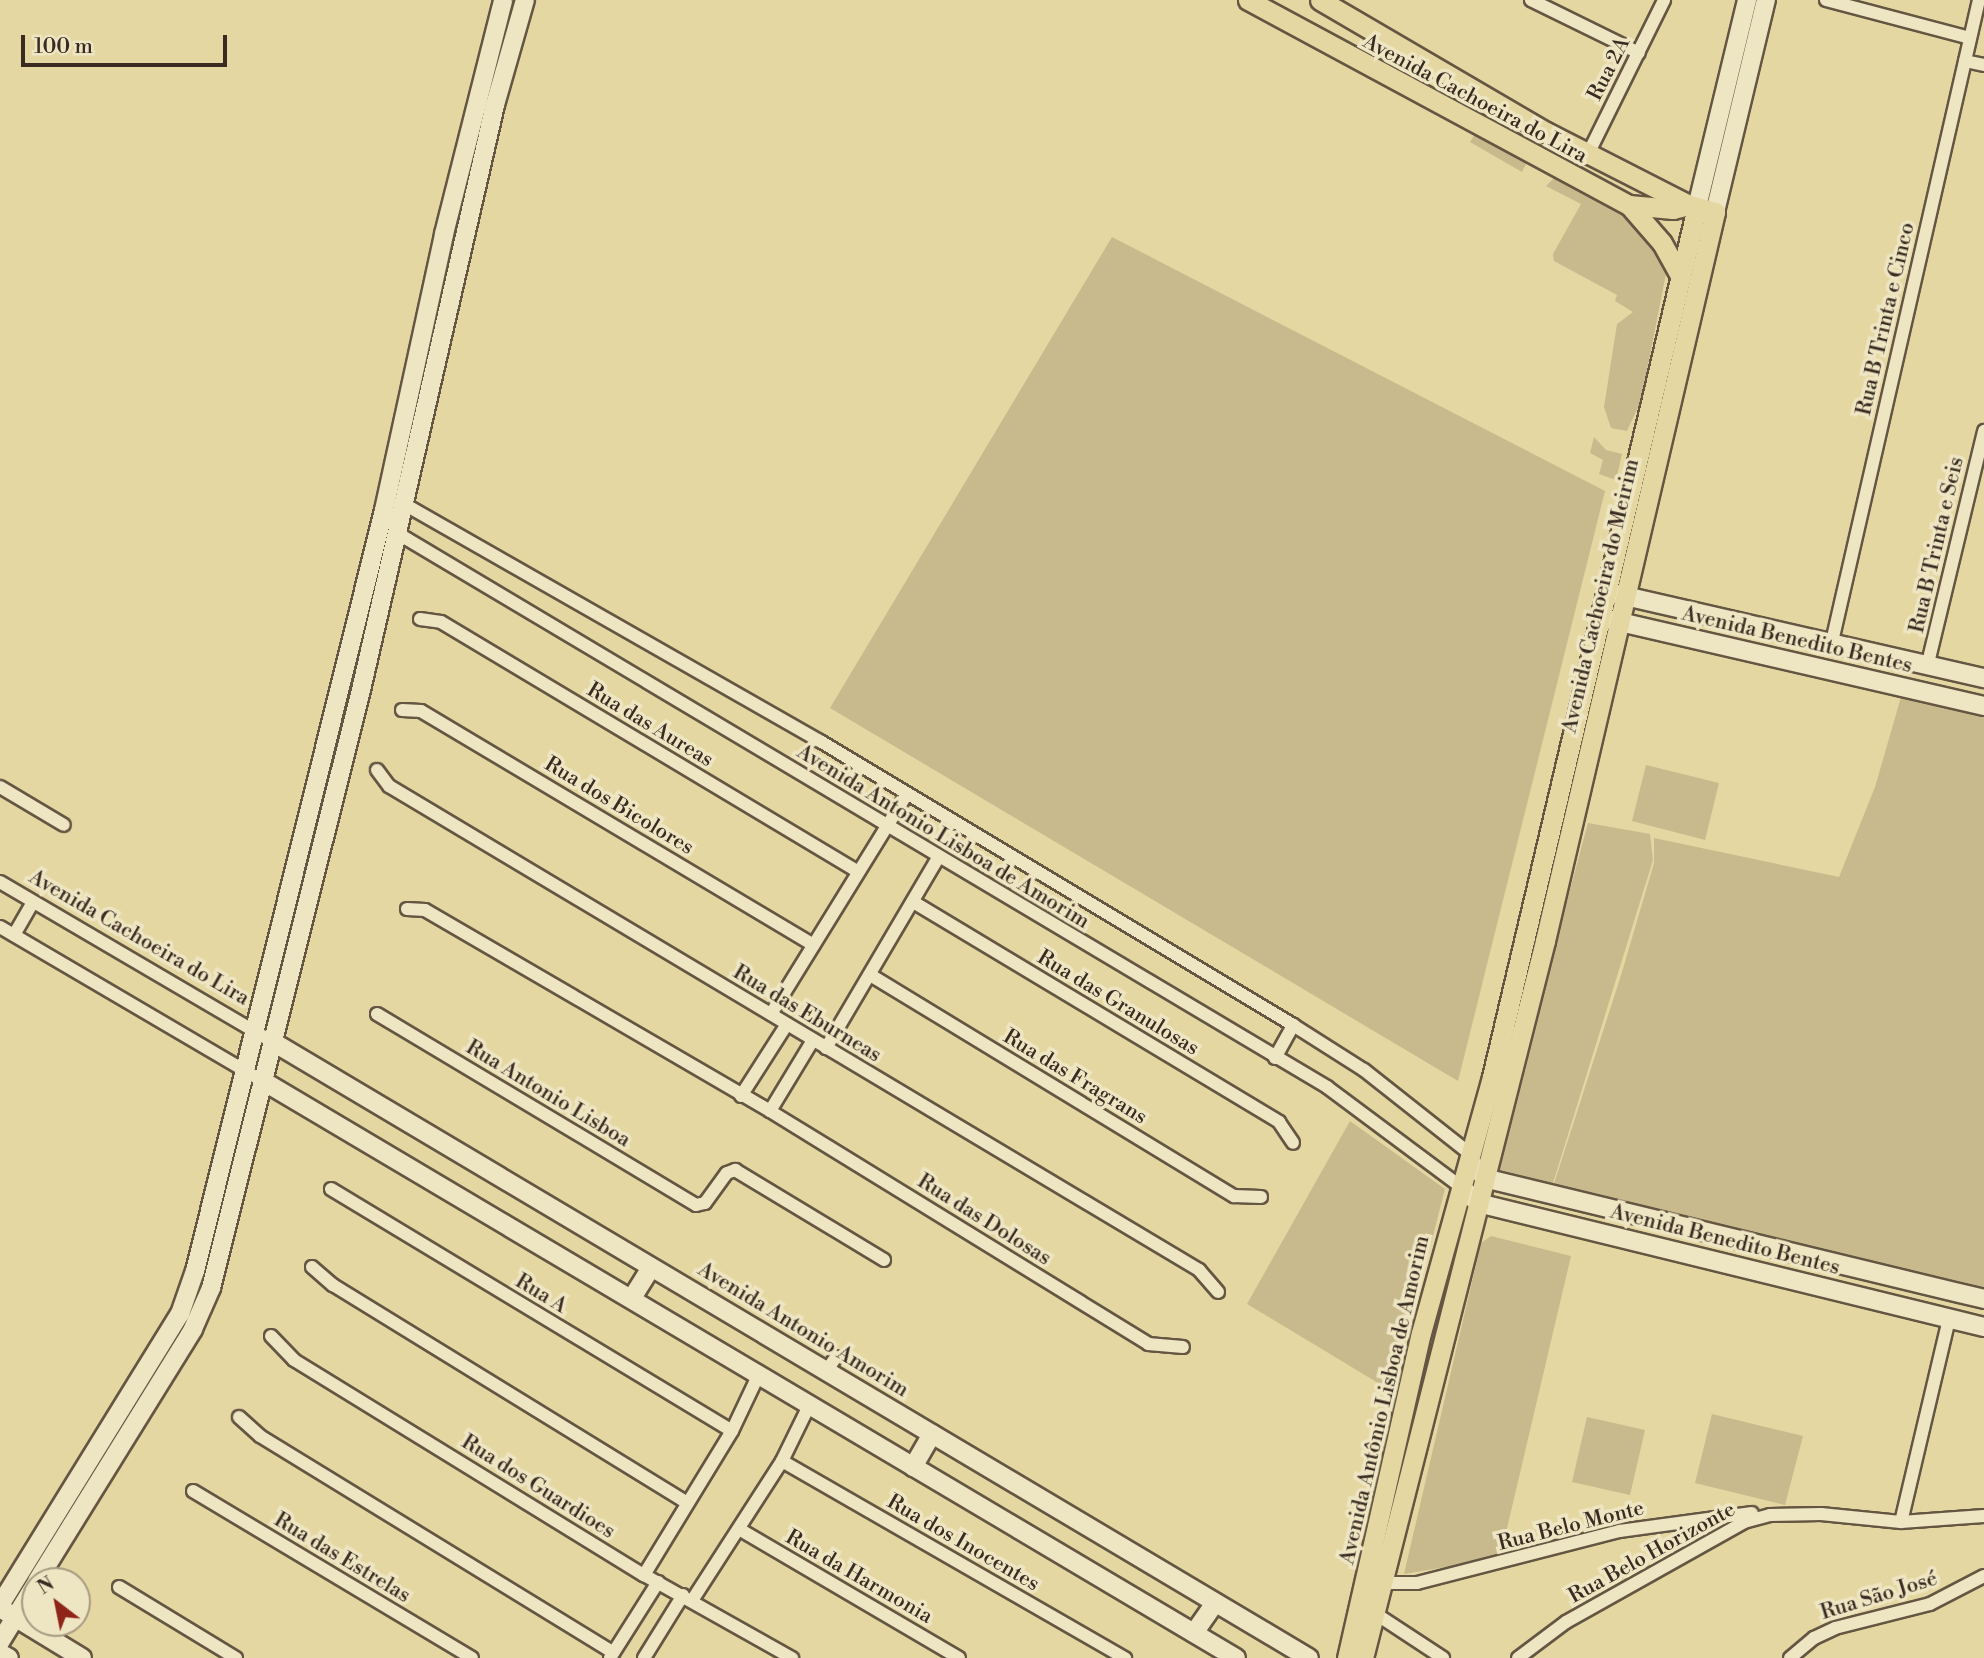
<!DOCTYPE html>
<html>
<head>
<meta charset="utf-8">
<style>
  body { margin:0 }
  #map { position:relative; width:1984px; height:1658px; overflow:hidden; background:#e5d7a2; font-family:"Libre Bodoni",serif }
  div>[style] { position:absolute }
  .green>* { inset:0; background:#c8ba8c }
  .roads { filter:drop-shadow(2px 0 #645642) drop-shadow(-2px 0 #645642) drop-shadow(0 2px #645642) drop-shadow(0 -2px #645642) }
  .street>* { height:12px; margin:-6px; padding:0 6px; transform-origin:6px; border-radius:6px; background:#eee5c3 }
  .secondary>* { height:18px; margin:-9px; padding:0 9px; transform-origin:9px; border-radius:9px; background:#eee5c3 }
  .primary>* { height:19px; margin:-9.5px; padding:0 9.5px; transform-origin:9.5px; border-radius:9.5px; background:#e5d7a2 }
  span { translate:-50% -50%; white-space:nowrap; text-align:center; line-height:1.15; -webkit-text-stroke:7px #eee5c3; paint-order:stroke }
  .street-label { font-size:21px; color:#392b22 }
  .north { position:absolute; left:21px; top:1567px; width:70px; height:70px; box-sizing:border-box; background:#eee5c3; border:2px solid #a69b83; border-radius:50%; rotate:328deg; font-size:19px; font-weight:700; line-height:28px; text-align:center; color:#392b22 }
  .north::after { content:''; display:block; margin:auto; width:24px; height:32px; background:#8f2418; clip-path:polygon(50% 0,100% 100%,50% 72%,0 100%) }
  .scale { position:absolute; left:21px; top:35px; width:206px; height:32px; box-sizing:border-box; border:4px solid #392b22; border-top:0; padding-left:9px; font-size:21px; line-height:24px; white-space:nowrap; color:#392b22; -webkit-text-stroke:5px #eee5c3; paint-order:stroke }
</style>
</head>
<body>
<div id="map">
  <div class="green">
    <i style="clip-path:polygon(1501px 123px,1532px 139px,1534px 148px,1522px 172px,1470px 142px,1477px 131px)"></i>
    <i style="clip-path:polygon(1559px 173px,1657px 217px,1672px 243px,1641px 401px,1627px 431px,1611px 428px,1604px 407px,1617px 324px,1633px 312px,1615px 301px,1617px 295px,1554px 261px,1553px 254px,1581px 204px,1546px 186px)"></i>
    <i style="clip-path:polygon(1112px 237px,1605px 491px,1458px 1081px,830px 708px)"></i>
    <i style="clip-path:polygon(1594px 437px,1606px 450px,1622px 454px,1616px 480px,1599px 474px,1603px 460px,1590px 453px)"></i>
    <i style="clip-path:polygon(1901px 697px,1984px 715px,1984px 1294px,1551px 1193px,1622px 972px,1654px 863px,1654px 838px,1839px 877px,1875px 787px)"></i>
    <i style="clip-path:polygon(1646px 765px,1719px 783px,1705px 840px,1632px 821px)"></i>
    <i style="clip-path:polygon(1588px 823px,1650px 834px,1653px 860px,1549px 1196px,1492px 1178px)"></i>
    <i style="clip-path:polygon(1350px 1121px,1445px 1189px,1393px 1392px,1247px 1304px)"></i>
    <i style="clip-path:polygon(1491px 1236px,1571px 1256px,1500px 1558px,1404px 1574px,1481px 1243px)"></i>
    <i style="clip-path:polygon(1712px 1414px,1803px 1436px,1785px 1505px,1695px 1483px)"></i>
    <i style="clip-path:polygon(1587px 1417px,1645px 1430px,1630px 1495px,1572px 1482px)"></i>
  </div>
  <div class="roads">
    <div class="street">
      <i style="left:1531px;top:0;width:120px;rotate:26.1deg"></i>
      <i style="left:1826px;top:0;width:149px;rotate:14.8deg"></i>
      <i style="left:1965px;top:61px;width:19px;rotate:12deg"></i>
      <i style="left:1588px;top:154px;width:172px;rotate:-63.7deg"></i>
      <i style="left:404px;top:504px;width:479px;rotate:29.7deg"></i>
      <i style="left:820px;top:741px;width:552px;rotate:30.98deg"></i>
      <i style="left:1293px;top:1025px;width:84px;rotate:32.4deg"></i>
      <i style="left:1364px;top:1070px;width:134px;rotate:38.3deg"></i>
      <i style="left:397px;top:533px;width:1083px;rotate:30.78deg"></i>
      <i style="left:1327px;top:1087px;width:167px;rotate:36.7deg"></i>
      <i style="left:420px;top:619px;width:21px;rotate:8deg"></i>
      <i style="left:441px;top:622px;width:486px;rotate:30.9deg"></i>
      <i style="left:1831px;top:646px;width:663px;rotate:-77.1deg"></i>
      <i style="left:1927px;top:667px;width:243px;rotate:-76.4deg"></i>
      <i style="left:402px;top:710px;width:19px;rotate:3deg"></i>
      <i style="left:421px;top:711px;width:457px;rotate:30.8deg"></i>
      <i style="left:377px;top:770px;width:20px;rotate:53deg"></i>
      <i style="left:389px;top:786px;width:944px;rotate:30.86deg"></i>
      <i style="left:1199px;top:1270px;width:29px;rotate:49deg"></i>
      <i style="left:0;top:787px;width:74px;rotate:30.7deg"></i>
      <i style="left:0;top:882px;width:316px;rotate:30.4deg"></i>
      <i style="left:915px;top:903px;width:425px;rotate:31deg"></i>
      <i style="left:1279px;top:1122px;width:25px;rotate:56deg"></i>
      <i style="left:407px;top:909px;width:18px;rotate:3deg"></i>
      <i style="left:425px;top:910px;width:399px;rotate:30.2deg"></i>
      <i style="left:770px;top:1111px;width:444px;rotate:31.6deg"></i>
      <i style="left:1148px;top:1344px;width:35px;rotate:5deg"></i>
      <i style="left:0;top:927px;width:305px;rotate:30.4deg"></i>
      <i style="left:14px;top:935px;width:38px;rotate:-60deg"></i>
      <i style="left:872px;top:976px;width:424px;rotate:31.3deg"></i>
      <i style="left:1234px;top:1196px;width:27px;rotate:2deg"></i>
      <i style="left:377px;top:1014px;width:372px;rotate:30.9deg"></i>
      <i style="left:696px;top:1205px;width:9px;rotate:-13deg"></i>
      <i style="left:705px;top:1203px;width:37px;rotate:-54deg"></i>
      <i style="left:727px;top:1173px;width:9px;rotate:-21deg"></i>
      <i style="left:735px;top:1170px;width:174px;rotate:31.1deg"></i>
      <i style="left:771px;top:1014px;width:259px;rotate:-58.3deg"></i>
      <i style="left:826px;top:1048px;width:221px;rotate:-59.5deg"></i>
      <i style="left:1275px;top:1058px;width:38px;rotate:-61deg"></i>
      <i style="left:741px;top:1096px;width:85px;rotate:-57.4deg"></i>
      <i style="left:770px;top:1111px;width:83px;rotate:-58.8deg"></i>
      <i style="left:331px;top:1189px;width:468px;rotate:31.1deg"></i>
      <i style="left:312px;top:1267px;width:28px;rotate:41deg"></i>
      <i style="left:333px;top:1285px;width:414px;rotate:31.6deg"></i>
      <i style="left:271px;top:1336px;width:33px;rotate:46deg"></i>
      <i style="left:294px;top:1360px;width:411px;rotate:31.6deg"></i>
      <i style="left:644px;top:1575px;width:170px;rotate:29.3deg"></i>
      <i style="left:827px;top:1370px;width:16px;rotate:-55deg"></i>
      <i style="left:239px;top:1417px;width:28px;rotate:42deg"></i>
      <i style="left:260px;top:1436px;width:414px;rotate:31.5deg"></i>
      <i style="left:782px;top:1461px;width:396px;rotate:29.9deg"></i>
      <i style="left:193px;top:1491px;width:325px;rotate:30.9deg"></i>
      <i style="left:1901px;top:1522px;width:209px;rotate:-76.7deg"></i>
      <i style="left:739px;top:1529px;width:255px;rotate:30.4deg"></i>
      <i style="left:644px;top:1575px;width:169px;rotate:-58.6deg"></i>
      <i style="left:732px;top:1431px;width:61px;rotate:-64.7deg"></i>
      <i style="left:1381px;top:1583px;width:36px"></i>
      <i style="left:1417px;top:1583px;width:210px;rotate:-14.4deg"></i>
      <i style="left:1620px;top:1531px;width:133px;rotate:-7.8deg"></i>
      <i style="left:119px;top:1587px;width:137px;rotate:31.3deg"></i>
      <i style="left:693px;top:1599px;width:164px;rotate:-57.2deg"></i>
      <i style="left:782px;top:1461px;width:61px;rotate:-63.9deg"></i>
      <i style="left:1373px;top:1612px;width:84px;rotate:33.3deg"></i>
      <i style="left:610px;top:1658px;width:90px;rotate:-57.7deg"></i>
      <i style="left:644px;top:1658px;width:74px;rotate:-58.2deg"></i>
      <i style="left:1518px;top:1658px;width:60px;rotate:-36.9deg"></i>
      <i style="left:1566px;top:1622px;width:204px;rotate:-29.3deg"></i>
      <i style="left:1744px;top:1522px;width:27px;rotate:-15deg"></i>
      <i style="left:1770px;top:1515px;width:51px;rotate:-1.1deg"></i>
      <i style="left:1821px;top:1514px;width:80px;rotate:5.7deg"></i>
      <i style="left:1901px;top:1522px;width:83px;rotate:-4.1deg"></i>
      <i style="left:1790px;top:1658px;width:31px;rotate:-40deg"></i>
      <i style="left:1814px;top:1638px;width:23px;rotate:-25deg"></i>
      <i style="left:1835px;top:1628px;width:98px;rotate:-14.2deg"></i>
      <i style="left:1930px;top:1604px;width:61px;rotate:-27.4deg"></i>
    </div>
    <div class="secondary">
      <i style="left:1697px;top:207px;width:213px;rotate:-76.4deg"></i>
      <i style="left:1715px;top:212px;width:218px;rotate:-76.5deg"></i>
      <i style="left:1612px;top:593px;width:382px;rotate:12.9deg"></i>
      <i style="left:1607px;top:619px;width:387px;rotate:13deg"></i>
      <i style="left:273px;top:1042px;width:1205px;rotate:30.74deg"></i>
      <i style="left:263px;top:1081px;width:1131px;rotate:30.67deg"></i>
      <i style="left:1478px;top:1168px;width:12px;rotate:59deg"></i>
      <i style="left:1484px;top:1178px;width:514px;rotate:13.6deg"></i>
      <i style="left:1461px;top:1187px;width:23px;rotate:43deg"></i>
      <i style="left:1478px;top:1203px;width:521px;rotate:13.77deg"></i>
      <i style="left:632px;top:1298px;width:36px;rotate:-58deg"></i>
      <i style="left:913px;top:1467px;width:38px;rotate:-60deg"></i>
      <i style="left:37px;top:1581px;width:296px;rotate:-58.2deg"></i>
      <i style="left:193px;top:1329px;width:45px;rotate:-66.3deg"></i>
      <i style="left:211px;top:1288px;width:617px;rotate:-75.92deg"></i>
      <i style="left:361px;top:690px;width:600px;rotate:-77.1deg"></i>
      <i style="left:495px;top:105px;width:109px;rotate:-74.1deg"></i>
      <i style="left:0;top:1605px;width:342px;rotate:-58.3deg"></i>
      <i style="left:180px;top:1314px;width:46px;rotate:-70.8deg"></i>
      <i style="left:195px;top:1271px;width:784px;rotate:-76.05deg"></i>
      <i style="left:384px;top:510px;width:282px;rotate:-77.7deg"></i>
      <i style="left:444px;top:234px;width:241px;rotate:-75.8deg"></i>
      <i style="left:0;top:1608px;width:96px;rotate:31.4deg"></i>
      <i style="left:1194px;top:1633px;width:37px;rotate:-55deg"></i>
      <i style="left:0;top:1642px;width:67px;rotate:-58.4deg"></i>
      <i style="left:0;top:1653px;width:10px;rotate:29deg"></i>
    </div>
    <div class="primary">
      <i style="left:1248px;top:0;width:433px;rotate:28.3deg"></i>
      <i style="left:1629px;top:205px;width:44px;rotate:5.2deg"></i>
      <i style="left:1673px;top:209px;width:16px;rotate:-14deg"></i>
      <i style="left:1320px;top:0;width:262px;rotate:30.3deg"></i>
      <i style="left:1546px;top:132px;width:161px;rotate:27deg"></i>
      <i style="left:1689px;top:205px;width:27px;rotate:15deg"></i>
      <i style="left:1715px;top:212px;width:749px;rotate:103.13deg"></i>
      <i style="left:1545px;top:941px;width:740px;rotate:104.24deg"></i>
      <i style="left:1629px;top:205px;width:50px;rotate:49deg"></i>
      <i style="left:1662px;top:243px;width:35px;rotate:61deg"></i>
      <i style="left:1347px;top:1658px;width:333px;rotate:-77.2deg"></i>
      <i style="left:1421px;top:1333px;width:266px;rotate:-74.5deg"></i>
      <i style="left:1492px;top:1077px;width:894px;rotate:-76.74deg"></i>
    </div>
  </div>
  <div class="street-label">
    <span style="left:1609px;top:69px;rotate:-63deg">Rua 2A</span>
    <span style="left:1475px;top:99px;rotate:28deg">Avenida Cachoeira do Lira</span>
    <span style="left:1886px;top:319px;rotate:-77deg">Rua B Trinta e Cinco</span>
    <span style="left:1937px;top:545px;rotate:-77deg">Rua B Trinta e Seis</span>
    <span style="left:1601px;top:596px;rotate:-77deg">Avenida Cachoeira do Meirim</span>
    <span style="left:1797px;top:640px;rotate:13deg">Avenida Benedito Bentes</span>
    <span style="left:650px;top:725px;rotate:31deg">Rua das Aureas</span>
    <span style="left:619px;top:806px;rotate:31deg">Rua dos Bicolores</span>
    <span style="left:943px;top:837px;rotate:31deg">Avenida Antonio Lisboa de Amorim</span>
    <span style="left:139px;top:938px;rotate:30deg">Avenida Cachoeira do Lira</span>
    <span style="left:1118px;top:1003px;rotate:31deg">Rua das Granulosas</span>
    <span style="left:807px;top:1014px;rotate:31deg">Rua das Eburneas</span>
    <span style="left:1075px;top:1077px;rotate:31deg">Rua das Fragrans</span>
    <span style="left:548px;top:1094px;rotate:31deg">Rua Antonio Lisboa</span>
    <span style="left:984px;top:1220px;rotate:32deg">Rua das Dolosas</span>
    <span style="left:1725px;top:1240px;rotate:14deg">Avenida Benedito Bentes</span>
    <span style="left:541px;top:1294px;rotate:31deg">Rua A</span>
    <span style="left:803px;top:1330px;rotate:31deg">Avenida Antonio Amorim</span>
    <span style="left:1385px;top:1400px;rotate:-77deg">Avenida Antônio Lisboa de Amorim</span>
    <span style="left:538px;top:1487px;rotate:32deg">Rua dos Guardioes</span>
    <span style="left:1571px;top:1526px;rotate:-14deg">Rua Belo Monte</span>
    <span style="left:963px;top:1543px;rotate:30deg">Rua dos Inocentes</span>
    <span style="left:1652px;top:1553px;rotate:-29deg">Rua Belo Horizonte</span>
    <span style="left:342px;top:1558px;rotate:31deg">Rua das Estrelas</span>
    <span style="left:859px;top:1577px;rotate:30deg">Rua da Harmonia</span>
    <span style="left:1879px;top:1596px;rotate:-17deg">Rua São José</span>
  </div>
  <div class="north">N</div>
  <div class="scale">100 m</div>
</div>
</body>
</html>
